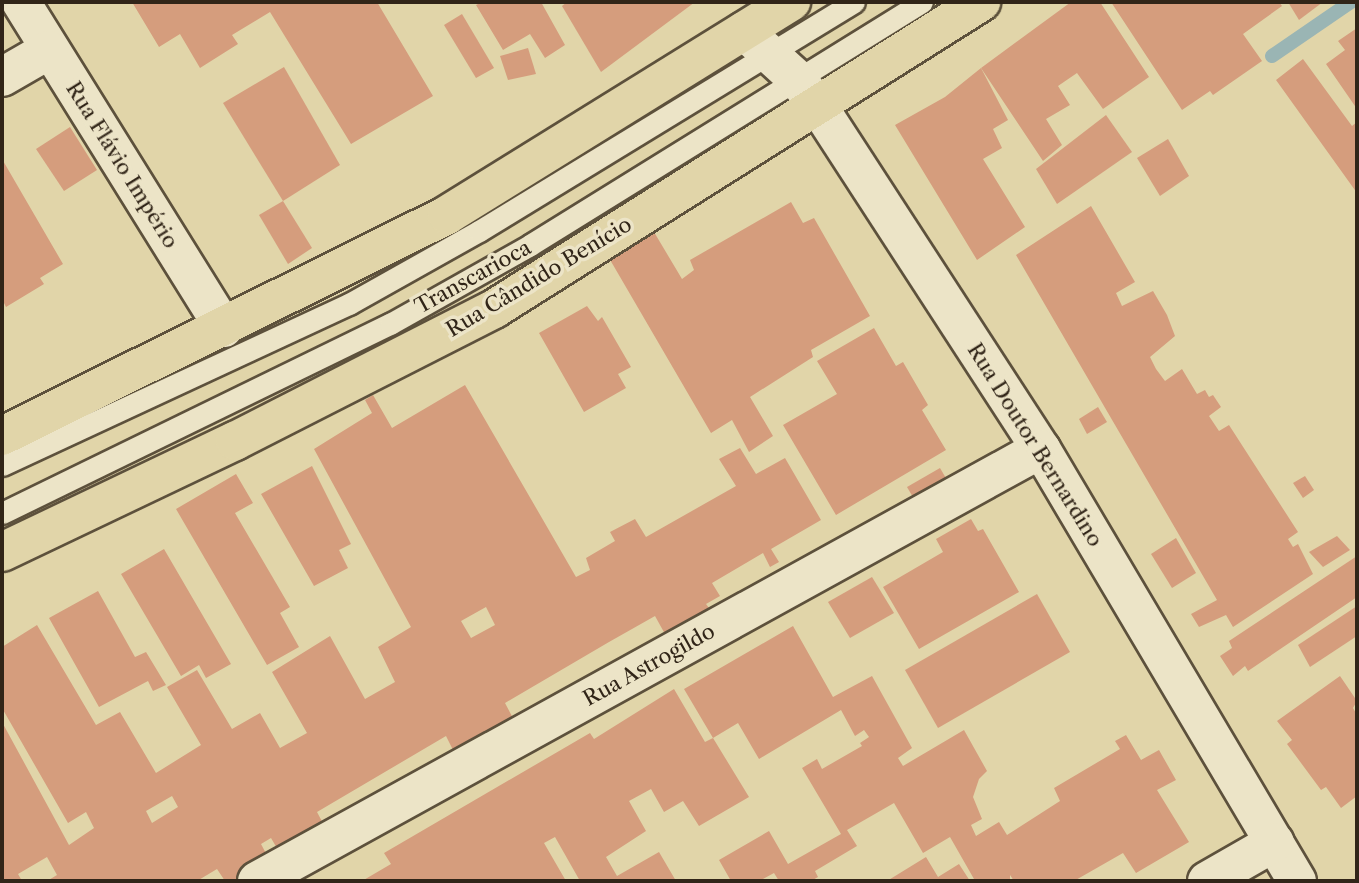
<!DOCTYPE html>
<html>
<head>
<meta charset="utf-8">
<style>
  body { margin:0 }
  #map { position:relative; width:1359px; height:883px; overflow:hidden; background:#e1d5a9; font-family:"Libre Caslon Text",serif }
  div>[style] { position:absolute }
  .stream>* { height:14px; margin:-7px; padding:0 7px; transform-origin:7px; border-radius:7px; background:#9ab5b4 }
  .building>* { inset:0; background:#d59d7d }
  .roads { filter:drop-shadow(2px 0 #5d513c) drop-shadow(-2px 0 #5d513c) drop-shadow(0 2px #5d513c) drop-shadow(0 -2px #5d513c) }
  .service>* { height:21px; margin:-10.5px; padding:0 10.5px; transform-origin:10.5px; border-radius:10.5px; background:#ece4c7 }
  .minor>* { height:38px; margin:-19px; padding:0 19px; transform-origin:19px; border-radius:19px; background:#ece4c7 }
  .primary>* { height:38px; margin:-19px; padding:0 19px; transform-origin:19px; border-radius:19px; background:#e1d5a9 }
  span { translate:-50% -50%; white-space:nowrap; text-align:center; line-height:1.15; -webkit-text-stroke:7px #ece4c7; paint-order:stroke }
  .street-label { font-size:21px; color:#312518 }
  .frame { position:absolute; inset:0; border:4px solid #312518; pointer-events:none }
</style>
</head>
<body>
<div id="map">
  <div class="stream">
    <i style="left:1272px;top:56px;width:96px;rotate:-34.4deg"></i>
  </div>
  <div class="building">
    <i style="clip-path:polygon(132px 2px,377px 2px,433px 96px,351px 144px,270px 12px,232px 35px,238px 44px,200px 68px,180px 34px,159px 47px)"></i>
    <i style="clip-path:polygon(482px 2px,541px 2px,565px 45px,545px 58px,530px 34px,503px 50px,476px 5px)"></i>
    <i style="clip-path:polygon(567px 2px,695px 2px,601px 72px,562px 6px)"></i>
    <i style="clip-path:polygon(1071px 2px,1100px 2px,1149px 77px,1103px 109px,1077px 73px,1058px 86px,1070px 105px,1046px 119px,1062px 145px,1043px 161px,981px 68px)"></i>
    <i style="clip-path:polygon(1111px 2px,1279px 2px,1282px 6px,1243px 34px,1262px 61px,1213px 95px,1210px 91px,1182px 110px)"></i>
    <i style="clip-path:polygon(1288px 2px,1323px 2px,1299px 20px)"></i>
    <i style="clip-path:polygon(462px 14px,494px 68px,476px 78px,444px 25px)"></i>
    <i style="clip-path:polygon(1357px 28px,1357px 109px,1326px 64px,1345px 50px,1338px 41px)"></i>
    <i style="clip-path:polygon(528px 48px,536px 74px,508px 80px,500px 56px)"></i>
    <i style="clip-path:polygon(1303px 59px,1352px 126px,1357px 122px,1357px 193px,1276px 80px)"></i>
    <i style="clip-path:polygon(284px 67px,340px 165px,283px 201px,223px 103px)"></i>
    <i style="clip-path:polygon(981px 68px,1008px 120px,993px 129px,1002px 148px,983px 159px,1025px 227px,977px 260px,895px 125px,945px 97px)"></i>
    <i style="clip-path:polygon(1106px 115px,1132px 152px,1057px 204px,1036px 169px)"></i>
    <i style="clip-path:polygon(70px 127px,97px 170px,64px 191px,36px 149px)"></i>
    <i style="clip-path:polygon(1168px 139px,1189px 176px,1160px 196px,1137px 158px)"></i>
    <i style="clip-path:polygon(2px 159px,63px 264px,40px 278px,44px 284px,6px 307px,2px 299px)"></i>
    <i style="clip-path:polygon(283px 201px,312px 248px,288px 264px,259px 215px)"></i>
    <i style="clip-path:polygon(791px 202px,803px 223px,814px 218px,870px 316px,811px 350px,813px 357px,750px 397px,773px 436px,749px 452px,732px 420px,711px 433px,609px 258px,654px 232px,682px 279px,694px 270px,690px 260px)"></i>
    <i style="clip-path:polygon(1091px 206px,1135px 282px,1116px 293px,1122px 306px,1153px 291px,1167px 315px,1175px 336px,1150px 357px,1156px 369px,1165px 381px,1182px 369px,1197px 394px,1205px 390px,1209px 397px,1213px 395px,1221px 407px,1209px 416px,1219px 431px,1229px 425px,1298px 532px,1288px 539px,1293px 547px,1298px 544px,1313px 574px,1233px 627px,1226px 615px,1199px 627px,1191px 614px,1217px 600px,1016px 255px)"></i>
    <i style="clip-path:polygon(587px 306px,598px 321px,602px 317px,631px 367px,618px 374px,626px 388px,584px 412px,539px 333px)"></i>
    <i style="clip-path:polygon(874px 328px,896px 366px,903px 362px,928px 405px,922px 410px,946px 450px,836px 515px,783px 425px,837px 394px,817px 361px)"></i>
    <i style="clip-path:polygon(evenodd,465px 385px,576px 577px,590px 570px,586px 558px,615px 541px,610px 532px,635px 519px,646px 537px,736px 486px,719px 459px,740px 448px,756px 474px,785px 458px,821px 520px,771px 549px,779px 562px,770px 567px,763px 553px,712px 583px,720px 596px,706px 604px,709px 608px,665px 634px,655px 616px,609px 642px,505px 703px,514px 720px,455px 754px,446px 736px,317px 812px,326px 829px,281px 855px,271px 838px,261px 844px,270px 861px,235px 881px,225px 881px,217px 869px,197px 881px,47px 881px,57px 875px,47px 857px,18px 874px,22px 881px,2px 881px,2px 722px,69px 845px,94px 828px,86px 812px,68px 823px,2px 708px,2px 647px,37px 625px,96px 725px,120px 712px,156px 773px,201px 745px,167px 687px,197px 670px,232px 729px,260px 713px,280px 748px,307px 733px,272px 672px,330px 636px,365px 699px,395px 682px,378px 647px,411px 627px,314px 449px,372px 413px,365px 400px,373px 395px,392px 428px,465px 385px,486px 607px,495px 625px,471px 638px,461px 621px,486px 607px,465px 385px,172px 796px,178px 807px,152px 823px,146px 811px,172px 796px)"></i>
    <i style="clip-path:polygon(1098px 407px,1107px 422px,1087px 434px,1079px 419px)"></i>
    <i style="clip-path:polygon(312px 466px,351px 544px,339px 550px,348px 568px,314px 586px,261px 494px)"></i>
    <i style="clip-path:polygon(940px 468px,950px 485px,917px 504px,907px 487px)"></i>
    <i style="clip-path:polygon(236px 474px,253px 503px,235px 513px,290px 607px,280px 613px,299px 647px,267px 665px,176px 509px)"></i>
    <i style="clip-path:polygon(1305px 476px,1314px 490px,1303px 498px,1293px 483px)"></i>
    <i style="clip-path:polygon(971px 519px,978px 531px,983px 529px,1019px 592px,919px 649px,883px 587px,943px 552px,936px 539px)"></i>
    <i style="clip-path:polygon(1337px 536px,1350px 550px,1323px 567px,1309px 552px)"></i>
    <i style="clip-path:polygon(1176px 538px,1196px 573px,1172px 588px,1151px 554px)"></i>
    <i style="clip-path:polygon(164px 549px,231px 664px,206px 678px,199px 665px,181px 676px,121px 574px)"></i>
    <i style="clip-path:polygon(1357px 556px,1357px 597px,1248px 671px,1245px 666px,1233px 676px,1220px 656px,1232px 648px,1229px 641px)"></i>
    <i style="clip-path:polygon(872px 577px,894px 613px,850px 638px,828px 602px)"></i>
    <i style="clip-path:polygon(98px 591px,135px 657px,146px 652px,166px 685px,153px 691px,148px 681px,99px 707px,49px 618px)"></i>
    <i style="clip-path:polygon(1037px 594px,1070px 652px,938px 728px,905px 670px)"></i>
    <i style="clip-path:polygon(1357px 606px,1357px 636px,1310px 667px,1298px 645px)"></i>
    <i style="clip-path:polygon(793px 626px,833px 697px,872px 676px,912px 748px,898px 758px,903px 766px,964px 730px,987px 771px,979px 779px,973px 797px,982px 819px,971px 825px,976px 836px,999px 822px,1007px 835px,1060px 801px,1054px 788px,1120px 749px,1115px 741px,1126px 735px,1141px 760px,1159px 750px,1176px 780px,1157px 790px,1189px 842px,1136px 873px,1123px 853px,1074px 881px,1014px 881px,1010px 875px,1010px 881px,887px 881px,926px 857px,938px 877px,959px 864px,970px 881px,974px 879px,950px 837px,923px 853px,894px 803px,847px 830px,857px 846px,815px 871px,818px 877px,811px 881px,779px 881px,774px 873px,759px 881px,731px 881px,719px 860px,769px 831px,788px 864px,841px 834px,802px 768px,817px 759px,822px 769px,862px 746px,860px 743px,869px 737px,864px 730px,855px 736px,841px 710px,759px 759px,738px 723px,713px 738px,684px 689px)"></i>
    <i style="clip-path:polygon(1340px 676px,1357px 701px,1353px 708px,1357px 715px,1357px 796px,1341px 808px,1326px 787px,1321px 790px,1287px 744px,1292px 740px,1277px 721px)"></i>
    <i style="clip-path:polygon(674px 689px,705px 742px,713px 738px,749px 797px,699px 826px,683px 801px,664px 812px,651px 789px,629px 801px,646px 831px,606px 857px,617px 876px,659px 852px,676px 881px,580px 881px,555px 837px,544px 843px,566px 881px,362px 881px,391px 864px,384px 853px,590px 733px,594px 739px)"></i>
  </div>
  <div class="roads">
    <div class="service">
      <i style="left:2px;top:465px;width:383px;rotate:-24.9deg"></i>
      <i style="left:349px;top:304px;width:149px;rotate:-29.3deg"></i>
      <i style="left:479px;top:231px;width:439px;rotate:-31.4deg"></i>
      <i style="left:2px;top:513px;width:432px;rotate:-26deg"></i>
      <i style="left:390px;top:324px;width:161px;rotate:-29.4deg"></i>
      <i style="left:530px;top:245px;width:461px;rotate:-31.8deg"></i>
    </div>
    <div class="minor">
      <i style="left:21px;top:2px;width:384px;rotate:58.1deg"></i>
      <i style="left:744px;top:31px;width:72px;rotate:42.2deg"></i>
      <i style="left:797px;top:79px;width:34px;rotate:52deg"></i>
      <i style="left:818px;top:106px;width:409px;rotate:57deg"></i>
      <i style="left:1041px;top:449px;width:502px;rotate:59.35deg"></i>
      <i style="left:2px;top:77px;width:54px;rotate:-29.9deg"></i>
      <i style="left:257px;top:881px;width:895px;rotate:-28.86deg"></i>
      <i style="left:1207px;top:881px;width:78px;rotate:-29.8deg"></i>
    </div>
    <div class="primary">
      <i style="left:2px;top:436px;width:497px;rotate:-26.4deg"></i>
      <i style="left:447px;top:215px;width:405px;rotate:-31.8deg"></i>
      <i style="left:2px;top:552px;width:258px;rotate:-25.5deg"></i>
      <i style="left:235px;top:441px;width:291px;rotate:-27deg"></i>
      <i style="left:494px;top:309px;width:576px;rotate:-32.23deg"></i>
    </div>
  </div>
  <div class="street-label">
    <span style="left:122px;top:165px;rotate:58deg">Rua Flávio Império</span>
    <span style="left:473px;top:277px;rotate:-29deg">Transcarioca</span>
    <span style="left:539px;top:277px;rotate:-31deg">Rua Cândido Benício</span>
    <span style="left:1035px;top:445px;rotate:58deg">Rua Doutor Bernardino</span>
    <span style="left:649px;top:665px;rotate:-29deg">Rua Astrogildo</span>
  </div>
  <div class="frame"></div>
</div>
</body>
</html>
